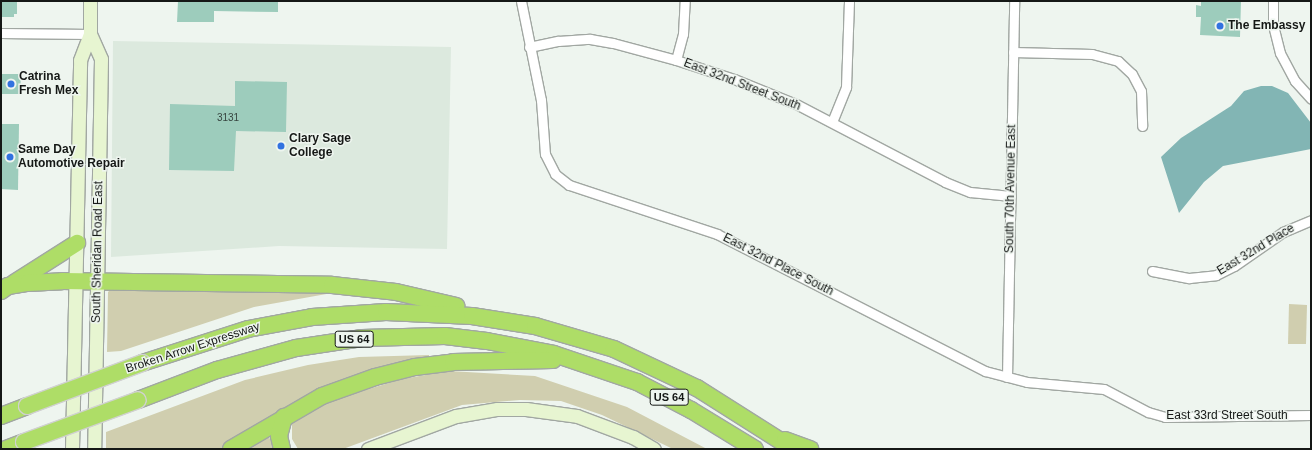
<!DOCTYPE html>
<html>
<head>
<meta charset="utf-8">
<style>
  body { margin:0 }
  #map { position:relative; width:1312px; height:450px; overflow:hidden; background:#eef5ef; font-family:Helvetica,sans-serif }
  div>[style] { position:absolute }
  .built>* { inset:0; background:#dce9de }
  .green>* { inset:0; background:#d0ceaf }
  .water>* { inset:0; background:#82b5b4 }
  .building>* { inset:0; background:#9dccbc }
  .roads { filter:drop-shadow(1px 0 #a1a7a2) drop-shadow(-1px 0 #a1a7a2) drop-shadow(0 1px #a1a7a2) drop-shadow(0 -1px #a1a7a2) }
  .street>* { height:9px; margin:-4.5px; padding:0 4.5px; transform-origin:4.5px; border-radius:4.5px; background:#fff }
  .secondary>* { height:13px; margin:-6.5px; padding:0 6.5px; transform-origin:6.5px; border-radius:6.5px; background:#e7f5d1 }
  .highway>* { height:16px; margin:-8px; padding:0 8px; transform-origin:8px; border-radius:8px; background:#aedd67 }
  .bridges { filter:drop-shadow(1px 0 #d0d1d0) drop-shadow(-1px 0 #d0d1d0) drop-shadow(0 1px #d0d1d0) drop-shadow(0 -1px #d0d1d0) }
  .highway-bridge>* { height:16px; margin:-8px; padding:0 8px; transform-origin:8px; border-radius:8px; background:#aedd67 }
  .dots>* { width:11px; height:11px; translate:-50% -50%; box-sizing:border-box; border:2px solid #eef5ef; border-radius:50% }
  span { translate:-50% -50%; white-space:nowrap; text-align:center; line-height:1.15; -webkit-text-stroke:3px #eef5ef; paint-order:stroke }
  .number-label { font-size:10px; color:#374540 }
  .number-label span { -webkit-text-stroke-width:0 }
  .shield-label span { padding:1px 3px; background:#eef5ef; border:1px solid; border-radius:3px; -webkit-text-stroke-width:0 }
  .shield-label { font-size:11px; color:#151816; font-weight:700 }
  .poi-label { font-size:12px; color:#151816; font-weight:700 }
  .left { translate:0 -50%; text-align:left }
  .street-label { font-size:12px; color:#151816 }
  .frame { position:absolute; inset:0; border:2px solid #151816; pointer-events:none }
</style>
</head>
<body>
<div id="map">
  <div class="built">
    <i style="clip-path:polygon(113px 41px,451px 47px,447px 249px,279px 246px,111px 257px)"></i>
  </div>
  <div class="green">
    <i style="clip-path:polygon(113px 287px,332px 293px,254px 307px,121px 351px,107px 352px,108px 292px)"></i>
    <i style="clip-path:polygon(1289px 304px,1307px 305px,1306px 344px,1288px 344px)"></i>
    <i style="clip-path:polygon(429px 355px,429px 360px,264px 424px,221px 449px,106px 449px,106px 432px,245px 380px,308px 365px,359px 357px)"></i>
    <i style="clip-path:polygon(449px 371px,535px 376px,627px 407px,707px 449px,673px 449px,602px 415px,561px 401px,520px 400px,462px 405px,343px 449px,298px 449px,292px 439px,292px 424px,332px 400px,402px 379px)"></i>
    <i style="clip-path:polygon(269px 437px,275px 449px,248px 449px)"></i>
  </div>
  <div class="water">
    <i style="clip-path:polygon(1261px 86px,1272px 86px,1288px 93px,1311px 123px,1311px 149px,1223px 166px,1204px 182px,1179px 213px,1161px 157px,1181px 138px,1231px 106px,1244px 91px)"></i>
  </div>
  <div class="building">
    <i style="clip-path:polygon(1px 1px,17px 1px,17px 14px,14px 14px,14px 17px,1px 17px)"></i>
    <i style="clip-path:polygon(178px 1px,278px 1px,278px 12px,214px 11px,214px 22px,177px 22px)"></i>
    <i style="clip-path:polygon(1201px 1px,1241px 1px,1240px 37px,1200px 35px,1201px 17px,1196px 17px,1196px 5px,1201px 6px)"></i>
    <i style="clip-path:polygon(1px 74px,21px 74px,20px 94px,1px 94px)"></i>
    <i style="clip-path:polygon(235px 81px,287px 82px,286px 132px,236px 131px,234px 171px,169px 170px,170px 104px,235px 106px)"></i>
    <i style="clip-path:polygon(1px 124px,19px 124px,18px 190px,1px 189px)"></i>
  </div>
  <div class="roads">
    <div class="street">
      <i style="left:521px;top:1px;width:101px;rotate:78.6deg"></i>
      <i style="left:541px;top:100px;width:54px;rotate:85.8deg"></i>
      <i style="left:545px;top:154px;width:22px;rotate:63deg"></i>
      <i style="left:555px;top:174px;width:18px;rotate:38deg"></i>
      <i style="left:569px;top:185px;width:156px;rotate:18.3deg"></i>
      <i style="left:717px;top:234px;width:301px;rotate:27.1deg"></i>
      <i style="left:985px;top:371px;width:43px;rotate:14.7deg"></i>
      <i style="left:1027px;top:382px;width:77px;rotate:5.2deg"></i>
      <i style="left:1104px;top:389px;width:50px;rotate:27.6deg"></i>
      <i style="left:1148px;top:412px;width:18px;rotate:16deg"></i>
      <i style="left:1165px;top:417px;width:146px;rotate:-0.8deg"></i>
      <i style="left:1273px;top:1px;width:24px;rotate:90deg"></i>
      <i style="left:1273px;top:25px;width:29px;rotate:76deg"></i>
      <i style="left:1280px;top:53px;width:32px;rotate:62deg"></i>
      <i style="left:1295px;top:81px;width:24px;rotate:48deg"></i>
      <i style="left:1px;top:33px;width:89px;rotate:0.6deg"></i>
      <i style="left:529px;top:47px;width:30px;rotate:-12deg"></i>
      <i style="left:558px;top:41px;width:32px;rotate:-4deg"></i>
      <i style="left:590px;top:39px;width:23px;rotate:10deg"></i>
      <i style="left:613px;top:43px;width:65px;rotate:15.1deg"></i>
      <i style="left:676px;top:60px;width:61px;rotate:18.1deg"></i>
      <i style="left:734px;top:79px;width:67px;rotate:22deg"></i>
      <i style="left:796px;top:104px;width:168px;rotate:27.6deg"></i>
      <i style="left:945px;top:182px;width:27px;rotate:22deg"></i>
      <i style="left:970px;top:192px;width:41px;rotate:5.6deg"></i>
      <i style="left:1013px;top:52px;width:79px;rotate:1.5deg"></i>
      <i style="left:1092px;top:54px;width:27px;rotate:15deg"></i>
      <i style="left:1118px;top:61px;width:19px;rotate:43deg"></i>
      <i style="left:1132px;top:74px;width:19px;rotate:62deg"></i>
      <i style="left:1141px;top:91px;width:35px;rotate:88deg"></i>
      <i style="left:676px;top:60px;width:27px;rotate:-75deg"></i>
      <i style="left:683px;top:34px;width:33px;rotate:-87deg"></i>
      <i style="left:832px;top:122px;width:38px;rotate:-68deg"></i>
      <i style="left:846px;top:87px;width:86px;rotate:-88deg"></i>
      <i style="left:1152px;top:271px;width:38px;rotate:11deg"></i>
      <i style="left:1189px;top:278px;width:27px;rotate:-6deg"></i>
      <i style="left:1216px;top:275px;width:20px;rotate:-27deg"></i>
      <i style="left:1234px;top:266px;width:60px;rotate:-34.8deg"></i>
      <i style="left:1283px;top:232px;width:30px;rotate:-23deg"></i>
      <i style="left:1007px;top:377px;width:376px;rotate:-88.9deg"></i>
    </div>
    <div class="secondary">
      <i style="left:90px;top:34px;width:27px;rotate:66deg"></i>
      <i style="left:101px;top:59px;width:390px;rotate:91deg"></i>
      <i style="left:72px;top:449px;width:389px;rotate:-88.8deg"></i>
      <i style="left:80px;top:60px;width:28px;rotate:-69deg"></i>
      <i style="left:90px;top:34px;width:33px;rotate:-90deg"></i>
      <i style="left:368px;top:449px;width:94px;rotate:-20.6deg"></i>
      <i style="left:456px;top:416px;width:42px;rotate:-9.7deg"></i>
      <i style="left:497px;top:409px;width:29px"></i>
      <i style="left:526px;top:409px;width:51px;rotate:7.8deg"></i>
      <i style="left:577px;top:416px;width:60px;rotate:20.6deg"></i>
      <i style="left:633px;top:437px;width:24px;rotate:30deg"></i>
    </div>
    <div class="highway">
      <i style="left:14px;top:283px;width:75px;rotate:-32.4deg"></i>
      <i style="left:1px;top:291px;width:9px;rotate:-36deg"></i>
      <i style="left:8px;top:286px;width:20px;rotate:-9deg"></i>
      <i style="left:28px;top:283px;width:34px;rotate:-3deg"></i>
      <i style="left:62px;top:281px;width:270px;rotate:0.8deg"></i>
      <i style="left:332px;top:285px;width:64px;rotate:6.2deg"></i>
      <i style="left:396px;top:292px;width:62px;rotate:13.1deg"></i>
      <i style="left:142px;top:363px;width:111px;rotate:-17.8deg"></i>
      <i style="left:248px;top:329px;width:65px;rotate:-10.6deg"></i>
      <i style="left:312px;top:317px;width:74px;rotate:-3.9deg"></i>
      <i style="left:386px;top:312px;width:86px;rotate:2.7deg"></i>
      <i style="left:472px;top:316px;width:64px;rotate:9deg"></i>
      <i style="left:535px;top:326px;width:82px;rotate:16.2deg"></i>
      <i style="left:614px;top:349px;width:92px;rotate:25.2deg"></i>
      <i style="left:697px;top:388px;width:114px;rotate:32.4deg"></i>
      <i style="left:138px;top:400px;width:85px;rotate:-20.8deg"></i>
      <i style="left:217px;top:370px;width:82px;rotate:-15.6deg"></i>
      <i style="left:296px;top:348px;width:67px;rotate:-8.6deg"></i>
      <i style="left:362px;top:338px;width:83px;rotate:-1.4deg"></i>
      <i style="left:445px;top:336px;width:42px;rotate:6.8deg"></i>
      <i style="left:487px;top:341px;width:68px;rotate:11deg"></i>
      <i style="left:554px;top:354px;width:88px;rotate:18.6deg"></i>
      <i style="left:637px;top:382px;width:61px;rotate:27.4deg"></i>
      <i style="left:691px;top:410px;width:75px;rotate:31.4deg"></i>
      <i style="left:1px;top:416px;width:28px;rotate:-21deg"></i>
      <i style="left:785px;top:440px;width:27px;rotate:20deg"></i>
      <i style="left:6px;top:449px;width:19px;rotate:-21deg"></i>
      <i style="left:231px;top:449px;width:105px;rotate:-30.2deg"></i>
      <i style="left:322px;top:396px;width:56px;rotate:-19.7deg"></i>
      <i style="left:375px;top:377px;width:41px;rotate:-14deg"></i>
      <i style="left:415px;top:367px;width:38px;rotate:-7deg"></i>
      <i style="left:453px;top:362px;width:100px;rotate:-1.1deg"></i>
      <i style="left:282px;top:449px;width:13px;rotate:-103deg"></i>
      <i style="left:279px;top:436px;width:20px;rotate:-75deg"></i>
    </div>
  </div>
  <div class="bridges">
    <div class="highway-bridge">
      <i style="left:27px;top:406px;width:123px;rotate:-20.5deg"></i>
      <i style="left:24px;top:442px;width:121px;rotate:-20.2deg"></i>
    </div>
  </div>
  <div class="dots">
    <i style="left:1220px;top:26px;background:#3272e0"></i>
    <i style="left:11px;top:84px;background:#3272e0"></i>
    <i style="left:281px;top:146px;background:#3272e0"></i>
    <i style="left:10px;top:157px;background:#3272e0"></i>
  </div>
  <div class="number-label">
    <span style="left:228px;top:118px">3131</span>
  </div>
  <div class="shield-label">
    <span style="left:354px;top:339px">US 64</span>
    <span style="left:669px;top:397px">US 64</span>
  </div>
  <div class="poi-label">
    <span class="left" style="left:1228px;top:26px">The Embassy</span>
    <span class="left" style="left:19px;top:84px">Catrina<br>Fresh Mex</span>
    <span class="left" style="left:289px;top:146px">Clary Sage<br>College</span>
    <span class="left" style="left:18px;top:157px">Same Day<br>Automotive Repair</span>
  </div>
  <div class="street-label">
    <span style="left:742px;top:85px;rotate:21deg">East 32nd Street South</span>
    <span style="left:1011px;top:189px;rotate:-89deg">South 70th Avenue East</span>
    <span style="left:1256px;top:250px;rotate:-31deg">East 32nd Place</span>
    <span style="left:98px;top:252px;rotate:-89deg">South Sheridan Road East</span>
    <span style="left:778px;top:265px;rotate:27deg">East 32nd Place South</span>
    <span style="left:193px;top:348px;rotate:-18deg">Broken Arrow Expressway</span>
    <span style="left:1227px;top:416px">East 33rd Street South</span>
  </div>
  <div class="frame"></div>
</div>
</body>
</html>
